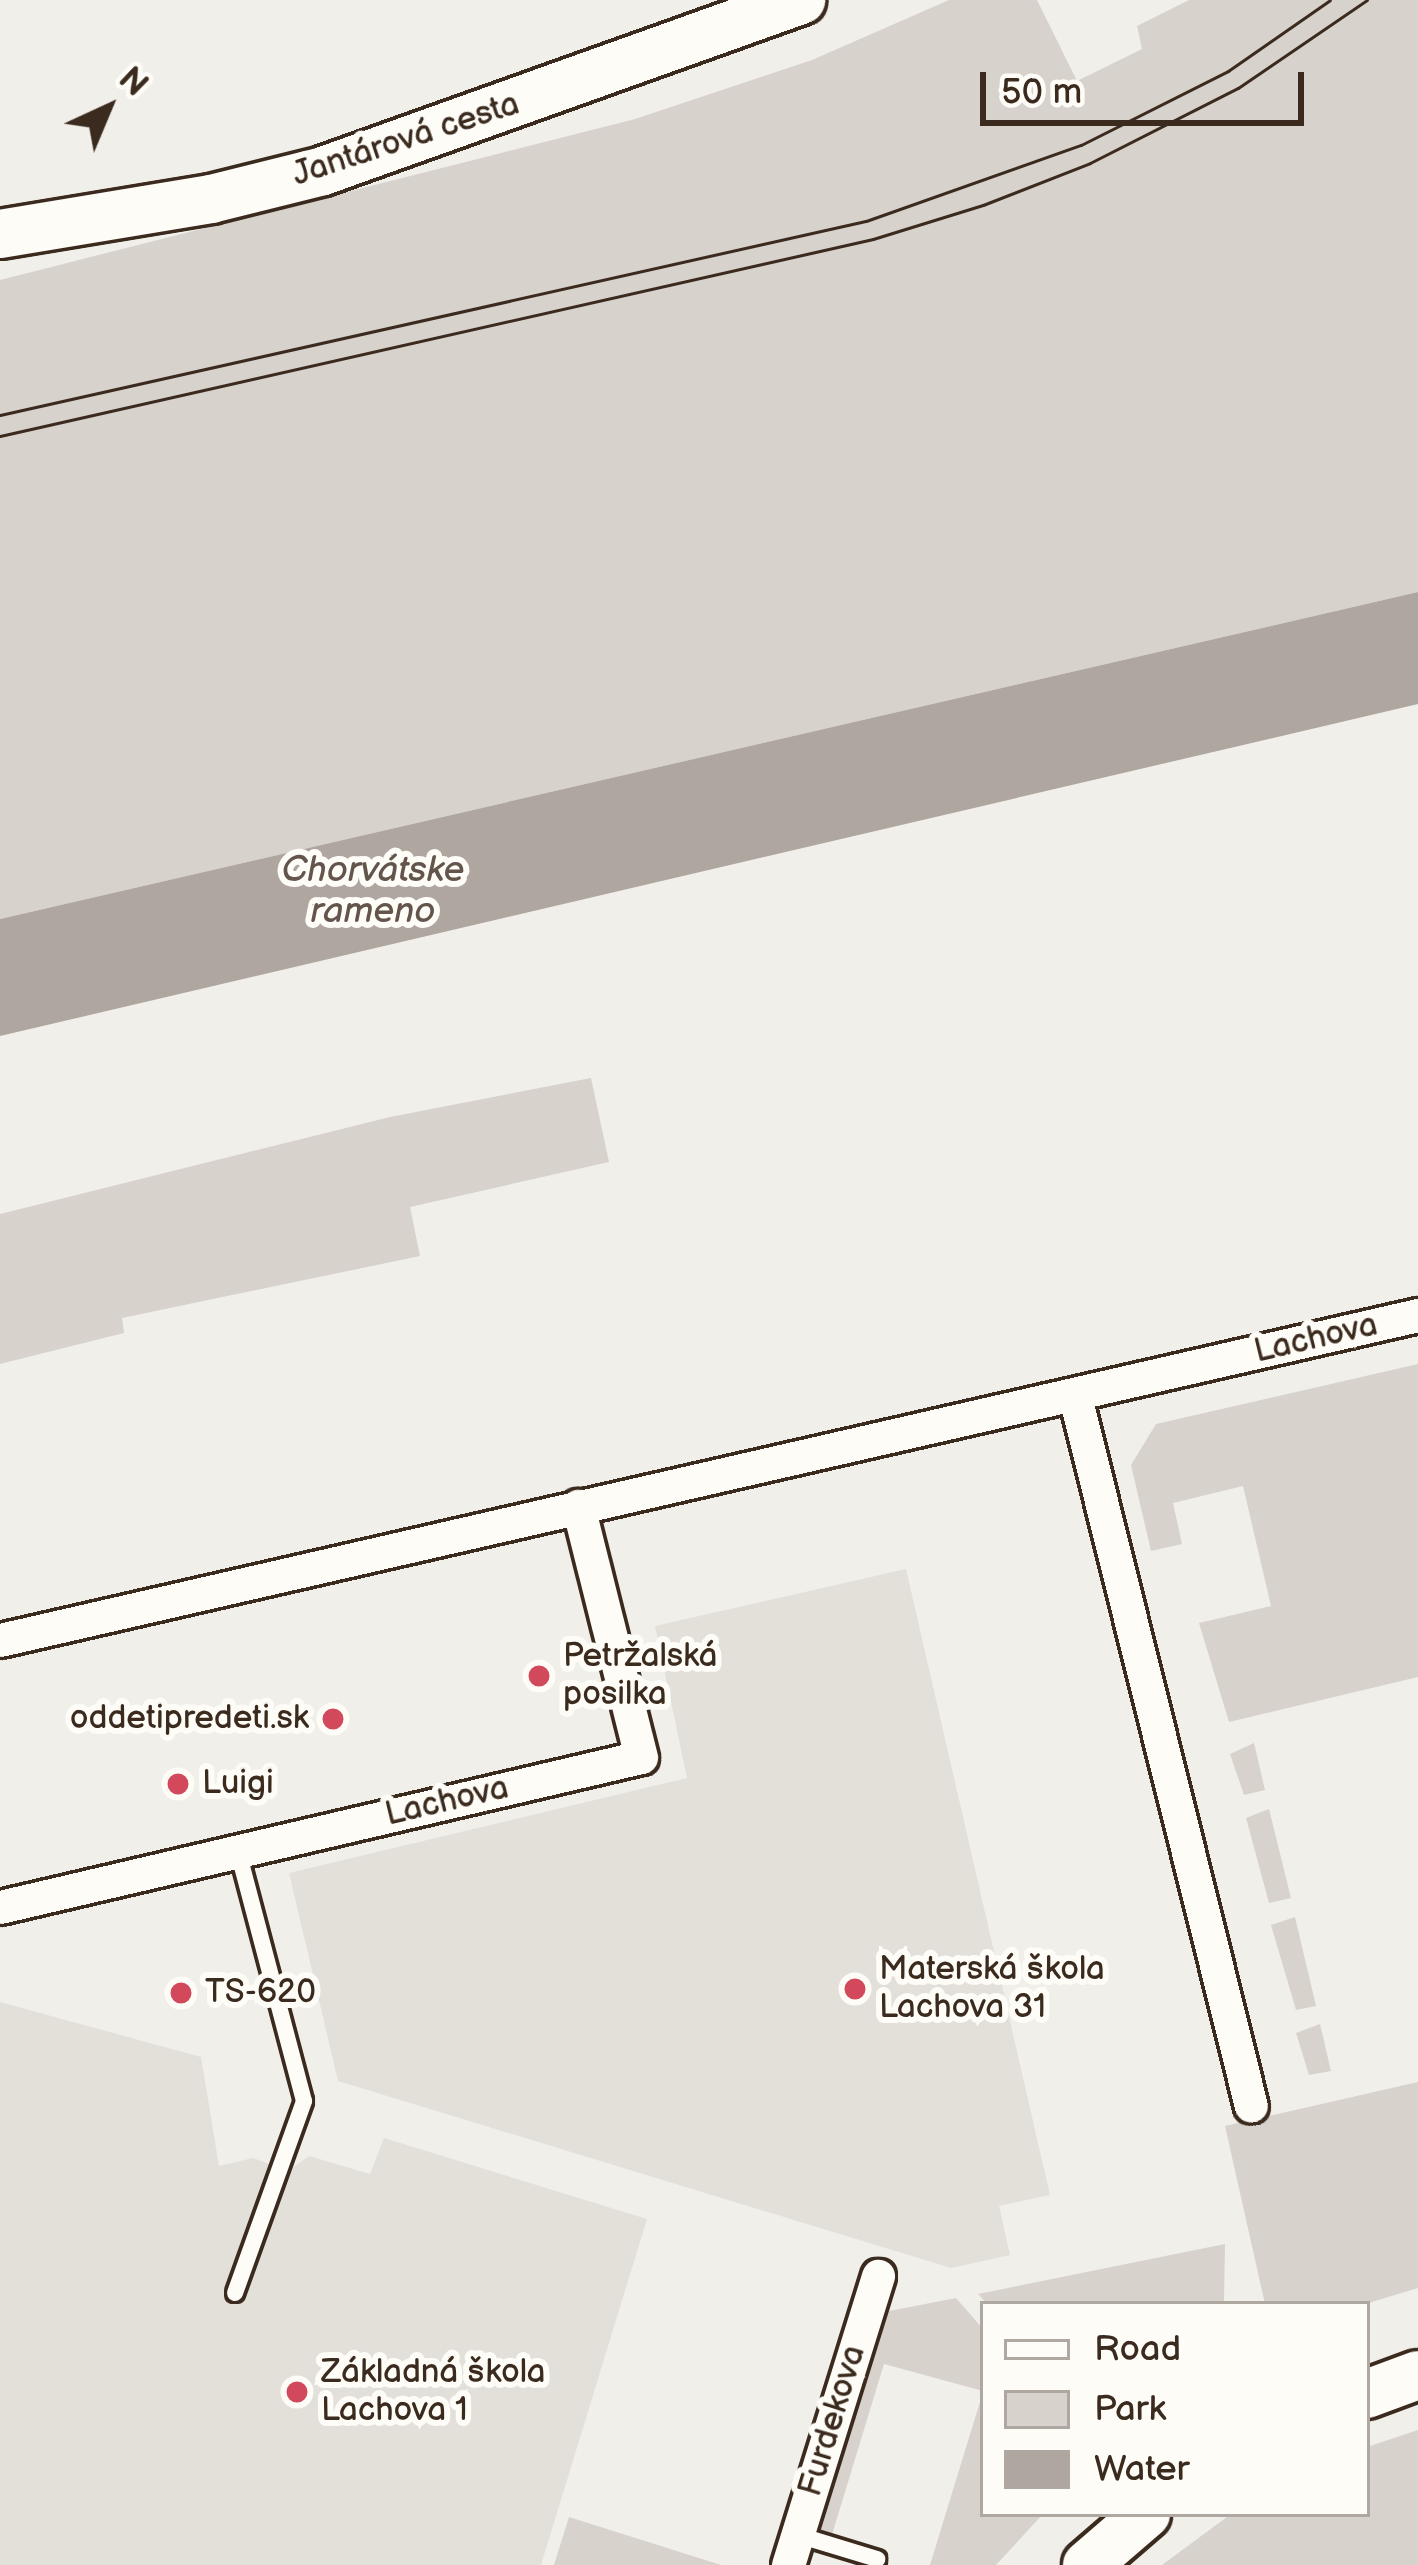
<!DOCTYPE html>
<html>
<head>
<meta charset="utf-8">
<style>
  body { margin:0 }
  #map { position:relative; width:1418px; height:2565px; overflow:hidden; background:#f1efea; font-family:"Balsamiq Sans",sans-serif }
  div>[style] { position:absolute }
  .built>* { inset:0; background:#e3e0da }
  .green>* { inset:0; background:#d7d2cc }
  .water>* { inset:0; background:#aea69f }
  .roads { filter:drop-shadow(3px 0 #3b2a1e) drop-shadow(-3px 0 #3b2a1e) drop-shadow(0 3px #3b2a1e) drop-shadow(0 -3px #3b2a1e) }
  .lane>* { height:16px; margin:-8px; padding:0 8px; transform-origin:8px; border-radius:8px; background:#fdfcf7 }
  .street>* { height:33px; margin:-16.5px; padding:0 16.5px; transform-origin:16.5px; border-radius:16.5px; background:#fdfcf7 }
  .secondary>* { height:48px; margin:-24px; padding:0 24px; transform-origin:24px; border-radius:24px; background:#fdfcf7 }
  .tram>* { height:3px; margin:-1.5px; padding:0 1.5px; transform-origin:1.5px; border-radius:1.5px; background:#3b2a1e }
  .dots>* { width:33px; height:33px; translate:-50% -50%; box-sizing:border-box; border:6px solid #fdfcf7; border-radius:50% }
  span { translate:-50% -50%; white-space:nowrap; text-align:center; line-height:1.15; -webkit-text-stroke:12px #fdfcf7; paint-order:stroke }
  .street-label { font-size:33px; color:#3b2a1e }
  .poi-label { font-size:33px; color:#3b2a1e }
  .left { translate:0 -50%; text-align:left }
  .right { translate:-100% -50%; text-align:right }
  .water-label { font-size:36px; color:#63554b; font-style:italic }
  .legend { position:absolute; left:980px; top:2301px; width:390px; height:216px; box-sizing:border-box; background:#fdfcf7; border:3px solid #afa8a0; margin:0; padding:15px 21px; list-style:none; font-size:36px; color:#3b2a1e }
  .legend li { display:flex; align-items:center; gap:24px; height:60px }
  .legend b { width:60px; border:3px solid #afa8a0 }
  .north { position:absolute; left:48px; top:48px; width:120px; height:120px; -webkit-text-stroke:9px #fdfcf7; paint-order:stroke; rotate:44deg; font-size:33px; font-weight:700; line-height:48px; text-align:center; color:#3b2a1e }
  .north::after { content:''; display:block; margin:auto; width:42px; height:54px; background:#3b2a1e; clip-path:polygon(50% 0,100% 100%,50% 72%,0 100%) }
  .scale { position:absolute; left:980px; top:72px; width:324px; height:54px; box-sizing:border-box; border:6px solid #3b2a1e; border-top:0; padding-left:15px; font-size:36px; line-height:42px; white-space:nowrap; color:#3b2a1e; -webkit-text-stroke:9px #fdfcf7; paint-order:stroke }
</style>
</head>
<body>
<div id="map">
  <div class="built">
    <i style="clip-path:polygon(906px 1569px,1050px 2195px,999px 2206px,1010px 2255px,951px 2268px,338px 2081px,289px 1873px,687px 1778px,655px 1626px)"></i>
    <i style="clip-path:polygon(0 2002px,201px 2057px,219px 2166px,253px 2158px,288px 2171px,309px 2156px,370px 2174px,384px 2138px,647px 2219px,541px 2565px,0 2565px)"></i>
  </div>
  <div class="green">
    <i style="clip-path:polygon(949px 0,1037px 0,1077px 81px,1142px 49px,1137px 26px,1189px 0,1418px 0,1418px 592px,0 919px,0 280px,635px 119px,812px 60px)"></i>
    <i style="clip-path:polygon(591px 1078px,609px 1162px,410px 1207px,420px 1256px,122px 1318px,124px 1333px,0 1364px,0 1214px,390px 1117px)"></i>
    <i style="clip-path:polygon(1418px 1364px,1418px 1677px,1229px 1722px,1199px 1623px,1271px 1606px,1243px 1486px,1173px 1503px,1182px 1544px,1151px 1551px,1131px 1465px,1156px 1424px)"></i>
    <i style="clip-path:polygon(1254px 1743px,1265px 1790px,1244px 1795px,1230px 1754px)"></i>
    <i style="clip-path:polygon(1269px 1809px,1291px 1898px,1269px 1903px,1246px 1818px)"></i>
    <i style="clip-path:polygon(1295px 1917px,1316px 2006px,1296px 2010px,1271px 1925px)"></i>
    <i style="clip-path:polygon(1320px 2024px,1331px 2071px,1309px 2075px,1296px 2033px)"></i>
    <i style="clip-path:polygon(1418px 2082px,1418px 2288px,1365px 2304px,1265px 2304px,1225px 2126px)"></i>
    <i style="clip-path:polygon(1225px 2244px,1224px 2304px,987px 2304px,978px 2294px)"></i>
    <i style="clip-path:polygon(956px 2298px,983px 2329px,983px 2391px,884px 2364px,831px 2538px,812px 2533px,879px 2313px)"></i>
    <i style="clip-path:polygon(983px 2392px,983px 2514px,1043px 2514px,996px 2565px,930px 2565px)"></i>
    <i style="clip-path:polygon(1418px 2430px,1418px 2565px,1162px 2565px,1231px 2514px,1367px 2514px,1367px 2447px)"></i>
    <i style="clip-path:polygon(569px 2517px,721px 2565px,554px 2565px)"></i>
  </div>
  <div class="water">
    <i style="clip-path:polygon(1418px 592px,1418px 704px,0 1036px,0 919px)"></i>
  </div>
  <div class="roads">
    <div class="lane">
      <i style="left:235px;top:2293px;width:204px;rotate:-70.2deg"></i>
      <i style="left:304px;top:2101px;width:259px;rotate:-104.8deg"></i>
      <i style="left:798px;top:2535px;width:83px;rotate:16.9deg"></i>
    </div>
    <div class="street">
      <i style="left:1075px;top:1396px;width:731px;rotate:76.08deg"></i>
      <i style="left:0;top:1640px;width:1455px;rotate:-12.91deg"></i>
      <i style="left:0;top:1907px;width:658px;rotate:-13.17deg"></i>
      <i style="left:641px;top:1757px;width:259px;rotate:-104.1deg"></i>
      <i style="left:788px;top:2565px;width:303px;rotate:-72.7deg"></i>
    </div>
    <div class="secondary">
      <i style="left:0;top:234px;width:214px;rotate:-9.4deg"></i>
      <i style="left:211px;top:199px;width:115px;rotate:-14deg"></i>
      <i style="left:323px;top:171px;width:508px;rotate:-19.68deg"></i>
      <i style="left:1367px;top:2394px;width:54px;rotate:-20.4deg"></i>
      <i style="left:1087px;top:2565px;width:78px;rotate:-40.8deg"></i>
    </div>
  </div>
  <div class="tram">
    <i style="left:0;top:415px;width:887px;rotate:-12.63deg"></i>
    <i style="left:866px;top:221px;width:228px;rotate:-19.5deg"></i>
    <i style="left:1081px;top:145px;width:165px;rotate:-26.7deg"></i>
    <i style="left:1228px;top:71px;width:124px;rotate:-34.8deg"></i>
    <i style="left:0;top:436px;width:895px;rotate:-12.72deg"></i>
    <i style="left:873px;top:239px;width:115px;rotate:-17.2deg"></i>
    <i style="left:983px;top:205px;width:115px;rotate:-21.4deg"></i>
    <i style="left:1090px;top:163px;width:166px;rotate:-26.9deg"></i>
    <i style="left:1238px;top:88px;width:156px;rotate:-34.3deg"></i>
  </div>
  <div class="dots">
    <i style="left:539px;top:1676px;background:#d1495b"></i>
    <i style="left:333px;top:1719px;background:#d1495b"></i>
    <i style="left:178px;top:1784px;background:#d1495b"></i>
    <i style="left:855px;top:1989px;background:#d1495b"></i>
    <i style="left:181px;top:1993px;background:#d1495b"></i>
    <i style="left:297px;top:2392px;background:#d1495b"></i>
  </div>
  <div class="street-label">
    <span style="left:406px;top:140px;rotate:-18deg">Jantárová cesta</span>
    <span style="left:1316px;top:1339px;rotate:-13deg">Lachova</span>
    <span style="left:447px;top:1802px;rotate:-13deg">Lachova</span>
    <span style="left:833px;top:2421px;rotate:-73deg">Furdekova</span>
  </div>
  <div class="poi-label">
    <span class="left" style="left:563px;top:1676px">Petržalská<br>posilka</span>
    <span class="right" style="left:309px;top:1719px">oddetipredeti.sk</span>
    <span class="left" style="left:202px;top:1784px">Luigi</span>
    <span class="left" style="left:879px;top:1989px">Materská škola<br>Lachova 31</span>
    <span class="left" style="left:205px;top:1993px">TS-620</span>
    <span class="left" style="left:321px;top:2392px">Základná škola<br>Lachova 1</span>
  </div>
  <div class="water-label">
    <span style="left:373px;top:891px">Chorvátske<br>rameno</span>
  </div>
  <ul class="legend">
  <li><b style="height:15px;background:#fdfcf7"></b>Road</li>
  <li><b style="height:33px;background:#d7d2cc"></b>Park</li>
  <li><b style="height:33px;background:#aea69f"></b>Water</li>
  </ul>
  <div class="north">N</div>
  <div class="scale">50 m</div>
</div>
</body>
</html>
